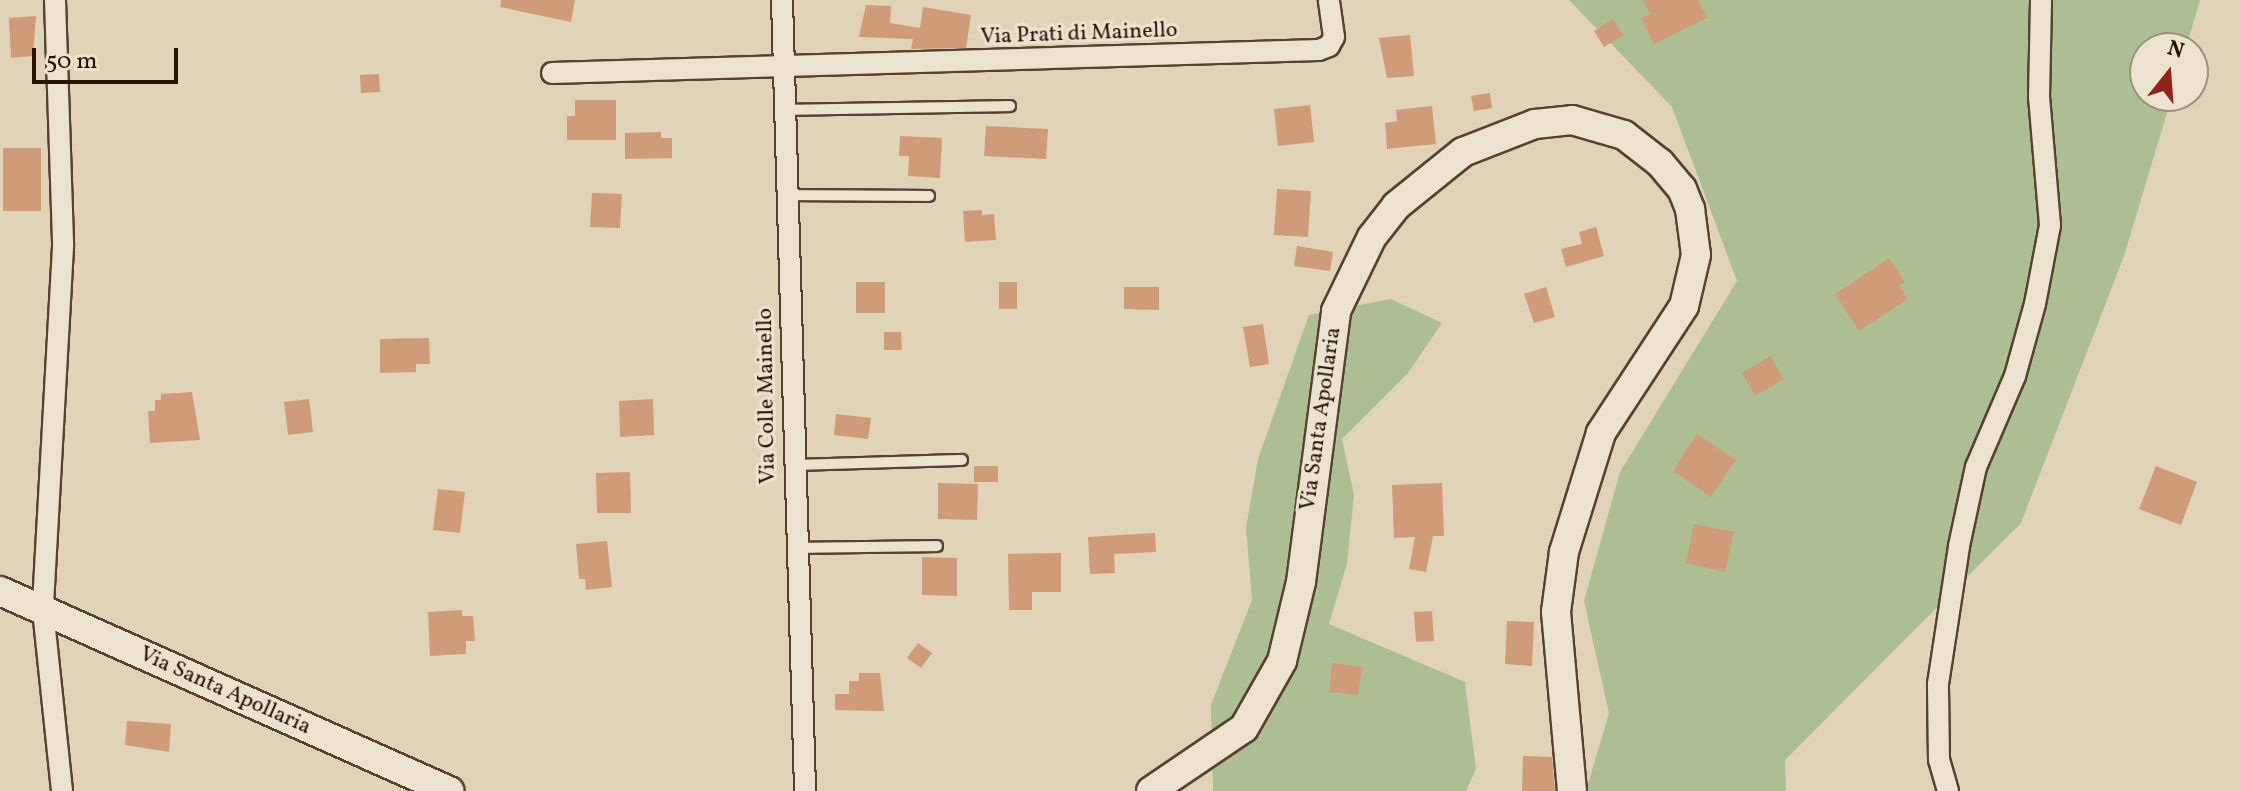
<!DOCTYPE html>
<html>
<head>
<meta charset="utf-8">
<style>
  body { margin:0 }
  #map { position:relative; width:2241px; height:791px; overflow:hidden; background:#e1d3b7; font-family:Vollkorn,serif }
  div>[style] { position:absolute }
  .green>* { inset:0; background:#adbe93 }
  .building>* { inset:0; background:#d09b79 }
  .roads { filter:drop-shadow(2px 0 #56422f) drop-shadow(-2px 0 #56422f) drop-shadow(0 2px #56422f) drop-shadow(0 -2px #56422f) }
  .lane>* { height:10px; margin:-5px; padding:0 5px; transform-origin:5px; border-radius:5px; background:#ece2d0 }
  .street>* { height:20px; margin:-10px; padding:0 10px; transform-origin:10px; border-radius:10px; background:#ece2d0 }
  .secondary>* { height:28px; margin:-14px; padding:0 14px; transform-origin:14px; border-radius:14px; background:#ece2d0 }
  span { translate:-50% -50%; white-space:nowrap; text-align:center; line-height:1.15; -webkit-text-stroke:6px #ece2d0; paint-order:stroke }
  .street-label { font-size:22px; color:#281202 }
  .north { position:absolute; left:2129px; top:32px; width:80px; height:80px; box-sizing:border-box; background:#ece2d0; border:2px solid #9e8f7e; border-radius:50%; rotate:17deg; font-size:22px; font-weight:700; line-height:32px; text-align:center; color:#281202 }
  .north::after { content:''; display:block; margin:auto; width:28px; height:36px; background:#8f2418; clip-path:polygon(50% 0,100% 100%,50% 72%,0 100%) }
  .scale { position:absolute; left:32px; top:48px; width:146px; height:36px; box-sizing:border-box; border:4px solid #281202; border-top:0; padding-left:10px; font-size:24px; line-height:28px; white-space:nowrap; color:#281202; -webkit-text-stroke:6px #ece2d0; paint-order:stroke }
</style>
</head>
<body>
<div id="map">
  <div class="green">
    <i style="clip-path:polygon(1569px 0,2200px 0,2186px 48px,2145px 48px,2145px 96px,2172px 96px,2124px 256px,2021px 523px,1785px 760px,1786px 791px,1586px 791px,1609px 713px,1584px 601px,1620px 472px,1737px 281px,1672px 107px)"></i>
    <i style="clip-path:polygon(1391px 299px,1442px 323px,1408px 373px,1342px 439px,1354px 495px,1347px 564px,1329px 624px,1465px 682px,1476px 769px,1466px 791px,1213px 791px,1211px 705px,1252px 600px,1246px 528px,1258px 459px,1309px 315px)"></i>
  </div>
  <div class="building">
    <i style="clip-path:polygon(501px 0,575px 0,571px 22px,500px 7px)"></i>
    <i style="clip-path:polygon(1643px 0,1698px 0,1707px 18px,1654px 44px,1641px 18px,1650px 14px)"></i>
    <i style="clip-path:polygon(866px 5px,891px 6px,890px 23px,920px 28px,923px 7px,971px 15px,966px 48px,911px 49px,913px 39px,859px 37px)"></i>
    <i style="clip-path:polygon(36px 16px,33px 56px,11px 58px,9px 18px)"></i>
    <i style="clip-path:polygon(1613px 19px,1623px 35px,1604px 47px,1594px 31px)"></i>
    <i style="clip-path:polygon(1410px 35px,1414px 76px,1387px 78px,1379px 38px)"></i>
    <i style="clip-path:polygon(379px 74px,380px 92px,361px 93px,360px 75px)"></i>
    <i style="clip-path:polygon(1490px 93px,1492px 108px,1474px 111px,1471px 96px)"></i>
    <i style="clip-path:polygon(575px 100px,616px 100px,616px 140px,567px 140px,567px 116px,575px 116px)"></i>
    <i style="clip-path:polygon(1310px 105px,1314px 142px,1278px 146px,1274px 109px)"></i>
    <i style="clip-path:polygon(1432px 106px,1436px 144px,1387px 149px,1385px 123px,1397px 121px,1396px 110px)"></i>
    <i style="clip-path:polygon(986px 126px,1048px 129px,1046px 159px,984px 156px)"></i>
    <i style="clip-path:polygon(661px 132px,661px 138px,672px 138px,672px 158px,625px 159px,625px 133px)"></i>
    <i style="clip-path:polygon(900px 136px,942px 138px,940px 178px,908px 176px,909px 156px,899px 156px)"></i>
    <i style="clip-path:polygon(3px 148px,41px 148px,41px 211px,3px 211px)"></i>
    <i style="clip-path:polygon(1277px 189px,1311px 191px,1308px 237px,1274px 235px)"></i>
    <i style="clip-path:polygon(592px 193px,622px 194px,620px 228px,590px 227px)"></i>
    <i style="clip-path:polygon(982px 210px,982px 215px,994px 214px,996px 240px,965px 242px,963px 211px)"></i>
    <i style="clip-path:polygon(1596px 227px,1604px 256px,1566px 267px,1561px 249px,1582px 244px,1579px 232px)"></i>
    <i style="clip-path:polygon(1297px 246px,1333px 252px,1330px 271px,1294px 266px)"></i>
    <i style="clip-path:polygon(1889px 258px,1905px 282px,1899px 286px,1908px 299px,1859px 331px,1835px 294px)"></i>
    <i style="clip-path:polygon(856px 282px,885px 282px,885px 313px,856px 313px)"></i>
    <i style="clip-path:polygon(999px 282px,1017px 282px,1017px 309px,999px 309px)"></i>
    <i style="clip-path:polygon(1124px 287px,1159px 287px,1159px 310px,1124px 309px)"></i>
    <i style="clip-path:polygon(1546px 287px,1555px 317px,1534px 323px,1524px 294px)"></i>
    <i style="clip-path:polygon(1263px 324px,1269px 364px,1250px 367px,1243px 327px)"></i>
    <i style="clip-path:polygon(884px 332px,901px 332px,902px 350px,884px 350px)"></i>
    <i style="clip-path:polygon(429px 338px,430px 364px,416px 364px,416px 372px,380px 373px,380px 339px)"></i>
    <i style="clip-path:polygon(1770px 356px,1784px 379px,1755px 396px,1742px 373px)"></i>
    <i style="clip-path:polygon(192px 392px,200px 440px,150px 443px,148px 411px,155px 411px,155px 400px,161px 400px,161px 394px)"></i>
    <i style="clip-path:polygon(309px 399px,313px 432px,288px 435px,284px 402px)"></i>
    <i style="clip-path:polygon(653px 399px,654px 435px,620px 437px,619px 401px)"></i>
    <i style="clip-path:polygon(836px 414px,871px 418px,868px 439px,834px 435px)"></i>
    <i style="clip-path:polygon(1697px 434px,1736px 460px,1711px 497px,1673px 471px)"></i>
    <i style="clip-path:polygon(974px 466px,998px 466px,998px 482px,974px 482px)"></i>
    <i style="clip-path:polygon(2156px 466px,2197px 482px,2181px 525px,2139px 509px)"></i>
    <i style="clip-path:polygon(630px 472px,631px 513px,597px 513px,596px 473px)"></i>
    <i style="clip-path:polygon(938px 483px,978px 484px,977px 520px,938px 519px)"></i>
    <i style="clip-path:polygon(1442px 483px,1444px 536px,1433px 536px,1426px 572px,1409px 569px,1415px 537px,1394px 538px,1392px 485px)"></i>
    <i style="clip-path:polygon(438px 489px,465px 492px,460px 533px,433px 530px)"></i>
    <i style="clip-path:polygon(1694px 524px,1734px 532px,1725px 572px,1686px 563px)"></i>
    <i style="clip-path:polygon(1155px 533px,1156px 552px,1114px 554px,1115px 573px,1090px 574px,1088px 537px)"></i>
    <i style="clip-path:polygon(607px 541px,612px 587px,586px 590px,585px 579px,579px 579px,576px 544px)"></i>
    <i style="clip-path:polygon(1061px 553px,1061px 592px,1032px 592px,1032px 610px,1009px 610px,1008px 554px)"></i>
    <i style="clip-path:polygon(922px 557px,957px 558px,957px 596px,922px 595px)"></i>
    <i style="clip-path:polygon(462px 610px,462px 616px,473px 616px,475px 641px,466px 641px,466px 654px,430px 656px,428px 612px)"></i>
    <i style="clip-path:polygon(1432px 611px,1434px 641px,1416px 642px,1414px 612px)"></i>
    <i style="clip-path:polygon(1507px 621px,1534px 622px,1532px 666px,1505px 664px)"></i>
    <i style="clip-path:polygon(918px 643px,932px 653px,921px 668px,907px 658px)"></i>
    <i style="clip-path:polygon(1332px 663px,1362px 667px,1358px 695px,1329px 692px)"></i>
    <i style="clip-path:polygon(859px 673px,880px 673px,884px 711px,835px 710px,835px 694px,849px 694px,849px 681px,859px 681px)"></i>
    <i style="clip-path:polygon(127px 721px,171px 724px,169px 752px,125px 745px)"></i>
    <i style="clip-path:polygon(1523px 756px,1552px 757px,1555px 791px,1522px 791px)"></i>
  </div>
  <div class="roads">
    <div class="lane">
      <i style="left:784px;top:110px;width:226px;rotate:-1deg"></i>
      <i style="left:787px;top:195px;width:142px;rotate:0.4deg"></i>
      <i style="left:793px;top:465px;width:169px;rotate:-1.7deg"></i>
      <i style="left:795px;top:548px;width:142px;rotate:-0.8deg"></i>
    </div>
    <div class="street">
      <i style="left:55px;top:0;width:247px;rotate:88.1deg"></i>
      <i style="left:63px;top:247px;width:364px;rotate:93.2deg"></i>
      <i style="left:43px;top:610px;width:182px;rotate:84deg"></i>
      <i style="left:782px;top:0;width:791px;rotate:88.33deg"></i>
      <i style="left:552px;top:73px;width:767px;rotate:-1.72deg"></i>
      <i style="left:1319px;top:50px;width:11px;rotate:-22deg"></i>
      <i style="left:1329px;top:46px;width:10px;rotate:-61deg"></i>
      <i style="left:1334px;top:37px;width:37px;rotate:-98deg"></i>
      <i style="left:1948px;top:791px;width:32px;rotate:-106deg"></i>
      <i style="left:1939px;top:760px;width:76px;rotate:-90.8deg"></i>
      <i style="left:1938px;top:684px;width:140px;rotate:-81.3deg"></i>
      <i style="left:1959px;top:546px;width:81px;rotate:-77.9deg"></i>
      <i style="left:1976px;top:467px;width:99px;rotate:-66.8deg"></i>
      <i style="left:2015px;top:376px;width:75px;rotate:-74.5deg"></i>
      <i style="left:2035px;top:304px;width:80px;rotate:-79.2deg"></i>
      <i style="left:2050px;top:225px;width:128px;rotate:-94.9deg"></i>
      <i style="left:2039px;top:97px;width:97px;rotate:-88.8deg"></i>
    </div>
    <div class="secondary">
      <i style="left:0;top:591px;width:492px;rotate:24deg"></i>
      <i style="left:1151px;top:791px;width:112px;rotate:-34.1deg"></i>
      <i style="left:1244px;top:728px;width:77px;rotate:-60.4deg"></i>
      <i style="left:1282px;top:661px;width:81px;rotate:-76.5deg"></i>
      <i style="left:1301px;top:582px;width:273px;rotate:-82.6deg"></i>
      <i style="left:1336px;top:311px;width:82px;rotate:-64.1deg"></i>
      <i style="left:1372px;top:237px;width:39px;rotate:-52deg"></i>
      <i style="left:1396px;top:206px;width:86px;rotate:-38.9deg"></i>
      <i style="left:1463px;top:152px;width:77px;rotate:-21.3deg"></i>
      <i style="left:1535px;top:124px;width:37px;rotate:-6deg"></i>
      <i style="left:1572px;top:120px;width:54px;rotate:16.1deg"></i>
      <i style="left:1624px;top:135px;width:46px;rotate:37.9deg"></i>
      <i style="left:1660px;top:163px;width:34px;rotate:50deg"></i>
      <i style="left:1682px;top:189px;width:22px;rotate:68deg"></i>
      <i style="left:1690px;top:209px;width:46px;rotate:82.6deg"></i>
      <i style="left:1696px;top:255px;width:52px;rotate:103.2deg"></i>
      <i style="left:1684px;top:306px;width:152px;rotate:123.2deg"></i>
      <i style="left:1601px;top:433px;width:125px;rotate:107.3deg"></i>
      <i style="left:1564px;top:552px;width:61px;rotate:97.6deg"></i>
      <i style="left:1556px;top:612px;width:180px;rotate:84.9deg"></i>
    </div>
  </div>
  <div class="street-label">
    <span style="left:1079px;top:34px;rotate:-2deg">Via Prati di Mainello</span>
    <span style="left:767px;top:396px;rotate:-91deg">Via Colle Mainello</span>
    <span style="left:1321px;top:419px;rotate:-82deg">Via Santa Apollaria</span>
    <span style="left:225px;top:691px;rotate:24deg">Via Santa Apollaria</span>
  </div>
  <div class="north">N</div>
  <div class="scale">50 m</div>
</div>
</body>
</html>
